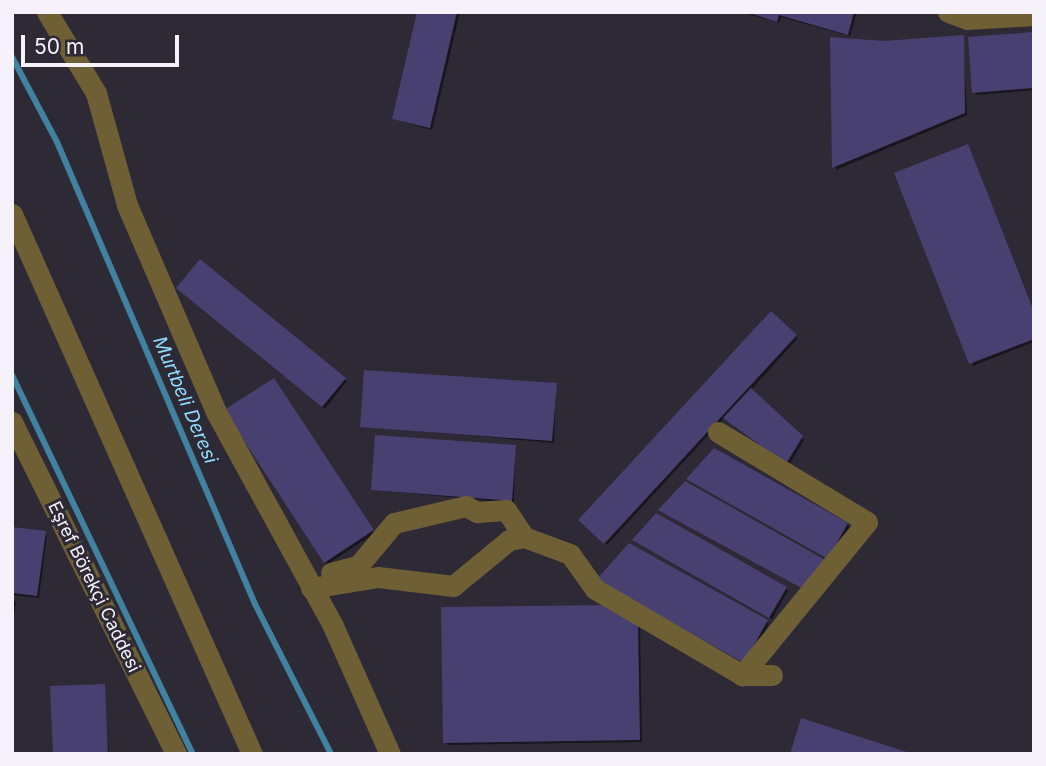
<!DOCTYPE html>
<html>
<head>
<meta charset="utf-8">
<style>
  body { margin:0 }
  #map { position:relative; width:1046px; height:766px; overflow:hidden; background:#2d2a36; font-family:Inter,sans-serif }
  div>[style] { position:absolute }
  .shadow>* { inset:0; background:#0007 }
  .stream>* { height:6px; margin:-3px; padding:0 3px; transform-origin:3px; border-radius:3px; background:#40829f }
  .building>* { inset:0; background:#484071 }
  .minor>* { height:21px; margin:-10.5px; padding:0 10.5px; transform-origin:10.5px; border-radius:10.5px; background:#6f5f35 }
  span { translate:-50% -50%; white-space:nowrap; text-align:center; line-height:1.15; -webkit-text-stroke:6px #2d2a36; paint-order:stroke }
  .street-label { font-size:18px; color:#f5f2fb }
  .water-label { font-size:19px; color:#90dcfe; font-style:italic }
  .frame { position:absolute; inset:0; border:14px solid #f5f2fb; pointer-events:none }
  .scale { position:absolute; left:21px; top:35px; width:158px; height:32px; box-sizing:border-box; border:4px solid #f5f2fb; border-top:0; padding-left:9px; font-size:21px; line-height:24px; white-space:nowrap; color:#f5f2fb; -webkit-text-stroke:5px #2d2a36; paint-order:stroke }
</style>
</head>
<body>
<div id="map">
  <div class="shadow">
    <i style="clip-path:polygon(419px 12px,460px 12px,432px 130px,394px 119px)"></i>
    <i style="clip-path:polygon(741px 12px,857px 12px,850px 36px,781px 17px,779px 23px)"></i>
    <i style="clip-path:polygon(1034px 34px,1034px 90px,977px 95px,974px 92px)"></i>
    <i style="clip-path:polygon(963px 37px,967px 115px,836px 170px,832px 39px,884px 43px)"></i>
    <i style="clip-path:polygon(968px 146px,1034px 310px,1034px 342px,973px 366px)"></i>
    <i style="clip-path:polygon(180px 291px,345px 379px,347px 381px,325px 409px)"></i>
    <i style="clip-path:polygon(771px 313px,798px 338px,751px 390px,804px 440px,789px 465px,725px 417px,607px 545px,580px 520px)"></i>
    <i style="clip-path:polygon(276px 383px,375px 533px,328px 564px,325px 562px)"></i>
    <i style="clip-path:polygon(556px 385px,554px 443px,362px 426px)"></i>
    <i style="clip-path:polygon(515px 447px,514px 503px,373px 490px)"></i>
    <i style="clip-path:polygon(689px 479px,847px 524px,850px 527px,831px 560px)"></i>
    <i style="clip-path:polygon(12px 528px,47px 535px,39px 598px,12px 595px)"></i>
    <i style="clip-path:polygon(636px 542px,786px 588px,788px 591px,772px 619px)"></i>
    <i style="clip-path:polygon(598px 580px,767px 622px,769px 624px,747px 664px)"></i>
    <i style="clip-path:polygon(12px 600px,16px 602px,12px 629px)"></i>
    <i style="clip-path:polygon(443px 609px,640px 625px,642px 742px,447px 745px)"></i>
    <i style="clip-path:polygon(104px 685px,109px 754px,55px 754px)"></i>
  </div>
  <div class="stream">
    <i style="left:12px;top:57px;width:96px;rotate:62.1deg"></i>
    <i style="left:57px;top:142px;width:503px;rotate:66.8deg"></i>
    <i style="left:255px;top:604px;width:168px;rotate:63.1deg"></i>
    <i style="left:12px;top:375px;width:420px;rotate:64.5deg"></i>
  </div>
  <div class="building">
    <i style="clip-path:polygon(417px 12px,457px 12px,430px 128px,392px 119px)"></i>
    <i style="clip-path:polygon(746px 12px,854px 12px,848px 35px,779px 15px,777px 22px)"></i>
    <i style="clip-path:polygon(1034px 32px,1034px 88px,972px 93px,968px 37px)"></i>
    <i style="clip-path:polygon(964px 35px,965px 113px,832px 168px,830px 37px,884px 41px)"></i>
    <i style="clip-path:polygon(968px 144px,1034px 311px,1034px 339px,969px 364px,894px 173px)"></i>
    <i style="clip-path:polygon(200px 259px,346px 378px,322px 407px,176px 288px)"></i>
    <i style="clip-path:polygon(771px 311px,797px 335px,604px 544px,578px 520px)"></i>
    <i style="clip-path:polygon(364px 370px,557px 383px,552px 441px,360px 427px)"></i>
    <i style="clip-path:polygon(274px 378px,374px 530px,324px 563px,224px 410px)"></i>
    <i style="clip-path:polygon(751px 388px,803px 436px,786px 464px,723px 418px)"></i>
    <i style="clip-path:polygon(375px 435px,516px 445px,512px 501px,371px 490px)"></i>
    <i style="clip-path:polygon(714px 448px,848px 523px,828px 559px,686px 479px)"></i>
    <i style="clip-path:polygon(685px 481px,827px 561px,805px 590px,658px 510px)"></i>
    <i style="clip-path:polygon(656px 513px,787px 587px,769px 618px,632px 540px)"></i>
    <i style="clip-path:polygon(12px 527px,46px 531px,37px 596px,12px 593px)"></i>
    <i style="clip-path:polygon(629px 543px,768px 620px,744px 663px,596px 580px)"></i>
    <i style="clip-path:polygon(611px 605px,638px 621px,640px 740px,443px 743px,441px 607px)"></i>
    <i style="clip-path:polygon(105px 684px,108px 754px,53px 754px,50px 686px)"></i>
    <i style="clip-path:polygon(801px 718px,910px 753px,910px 754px,790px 754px)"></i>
  </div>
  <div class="minor">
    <i style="left:47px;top:12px;width:95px;rotate:58.8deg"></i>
    <i style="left:96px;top:93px;width:116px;rotate:74.5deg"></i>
    <i style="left:127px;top:205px;width:225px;rotate:66.7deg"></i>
    <i style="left:216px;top:412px;width:244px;rotate:61.3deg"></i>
    <i style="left:333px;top:626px;width:140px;rotate:66deg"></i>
    <i style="left:948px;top:12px;width:20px;rotate:20deg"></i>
    <i style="left:967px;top:19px;width:67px;rotate:-3.4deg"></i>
    <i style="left:12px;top:214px;width:591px;rotate:66.04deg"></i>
    <i style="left:12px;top:422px;width:370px;rotate:63.7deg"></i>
    <i style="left:718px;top:432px;width:174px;rotate:31.1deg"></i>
    <i style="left:867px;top:522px;width:198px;rotate:129.2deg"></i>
    <i style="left:331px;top:573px;width:28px;rotate:-15deg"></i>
    <i style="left:358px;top:566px;width:56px;rotate:-50.1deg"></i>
    <i style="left:394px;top:523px;width:74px;rotate:-13.3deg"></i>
    <i style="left:466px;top:506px;width:13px;rotate:29deg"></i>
    <i style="left:477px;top:512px;width:29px;rotate:-4deg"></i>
    <i style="left:506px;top:510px;width:32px;rotate:56deg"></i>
    <i style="left:311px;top:588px;width:68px;rotate:-9.3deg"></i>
    <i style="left:378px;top:577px;width:76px;rotate:6.8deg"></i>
    <i style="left:453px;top:586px;width:72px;rotate:-39.4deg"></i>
    <i style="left:509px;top:540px;width:15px;rotate:-11deg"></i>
    <i style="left:524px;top:537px;width:49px;rotate:20.3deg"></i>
    <i style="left:570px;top:554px;width:43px;rotate:54.5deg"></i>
    <i style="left:595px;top:589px;width:170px;rotate:30.3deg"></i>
    <i style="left:742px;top:675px;width:30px"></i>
  </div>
  <div class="street-label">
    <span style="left:94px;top:587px;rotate:64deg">Eşref Börekçi Caddesi</span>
  </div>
  <div class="water-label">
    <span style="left:185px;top:400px;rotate:67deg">Murtbeli Deresi</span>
  </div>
  <div class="frame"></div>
  <div class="scale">50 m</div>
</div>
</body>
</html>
